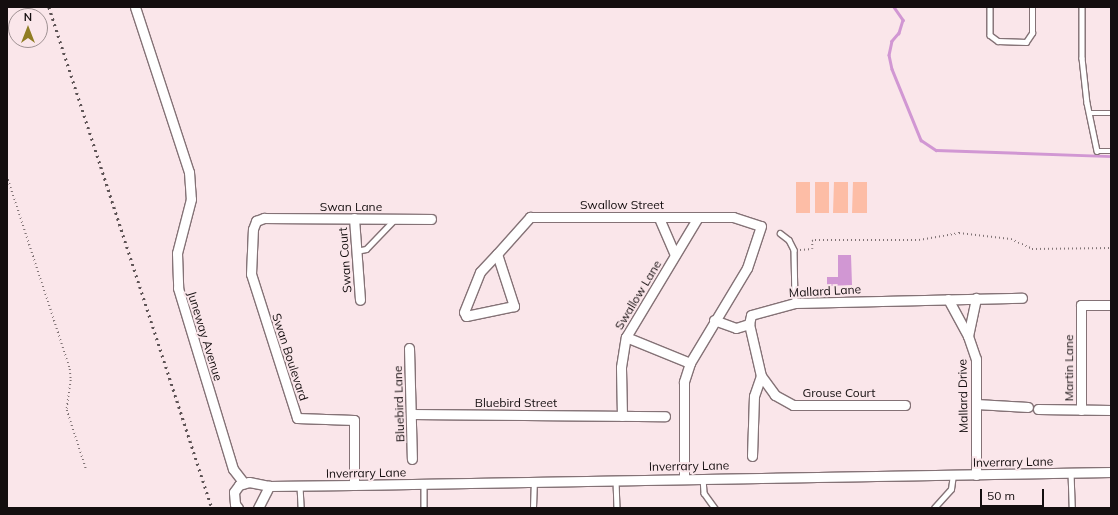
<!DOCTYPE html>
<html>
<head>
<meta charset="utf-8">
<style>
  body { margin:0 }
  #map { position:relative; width:1118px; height:515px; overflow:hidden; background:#fae6ea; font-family:Mulish,sans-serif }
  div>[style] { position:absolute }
  .green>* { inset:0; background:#fdbda6 }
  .water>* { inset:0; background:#d197d3 }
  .stream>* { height:2.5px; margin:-1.25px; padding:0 1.25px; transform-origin:1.25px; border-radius:1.25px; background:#d197d3 }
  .path>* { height:1.5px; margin-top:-0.75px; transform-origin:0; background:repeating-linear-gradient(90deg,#817476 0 1px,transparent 0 4px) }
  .roads { filter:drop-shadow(1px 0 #847276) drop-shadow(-1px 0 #847276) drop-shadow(0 1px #847276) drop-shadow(0 -1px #847276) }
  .lane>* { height:4.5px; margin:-2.25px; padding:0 2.25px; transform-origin:2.25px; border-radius:2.25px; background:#fff }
  .street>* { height:9px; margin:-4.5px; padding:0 4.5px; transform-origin:4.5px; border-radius:4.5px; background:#fff }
  .rail>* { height:2.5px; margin-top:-1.25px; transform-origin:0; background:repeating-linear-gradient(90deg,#5d5355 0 2px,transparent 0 6px) }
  span { translate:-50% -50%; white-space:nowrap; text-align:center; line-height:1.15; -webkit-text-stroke:4px #fae6ea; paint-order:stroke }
  .street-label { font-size:12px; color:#140e0f }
  .frame { position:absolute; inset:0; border:8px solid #140e0f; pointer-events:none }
  .north { position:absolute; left:8px; top:8px; width:40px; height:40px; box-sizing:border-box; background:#fae6ea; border:1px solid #9e9092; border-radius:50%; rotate:0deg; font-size:11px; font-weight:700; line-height:16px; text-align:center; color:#140e0f }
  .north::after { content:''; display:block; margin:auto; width:14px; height:18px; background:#907d24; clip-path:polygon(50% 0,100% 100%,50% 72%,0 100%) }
  .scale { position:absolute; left:980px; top:489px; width:64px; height:18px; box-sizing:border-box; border:2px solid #140e0f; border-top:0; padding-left:5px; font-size:12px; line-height:14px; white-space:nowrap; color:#140e0f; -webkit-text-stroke:3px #fae6ea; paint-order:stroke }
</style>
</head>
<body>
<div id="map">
  <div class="green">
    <i style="clip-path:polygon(796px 182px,810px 182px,810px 213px,796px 213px)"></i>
    <i style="clip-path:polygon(815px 182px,829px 182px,829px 213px,815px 213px)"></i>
    <i style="clip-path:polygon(834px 182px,848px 182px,848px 213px,833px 213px)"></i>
    <i style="clip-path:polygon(853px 182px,867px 182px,867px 213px,852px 213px)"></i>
  </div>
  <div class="water">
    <i style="clip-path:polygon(838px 255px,851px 255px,852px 285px,827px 286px,827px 277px,838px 277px)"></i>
  </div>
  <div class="stream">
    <i style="left:894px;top:7px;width:16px;rotate:55deg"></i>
    <i style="left:903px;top:20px;width:14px;rotate:107deg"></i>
    <i style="left:899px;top:33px;width:11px;rotate:131deg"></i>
    <i style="left:892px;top:41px;width:14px;rotate:102deg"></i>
    <i style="left:889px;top:55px;width:14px;rotate:78deg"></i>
    <i style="left:892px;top:69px;width:77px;rotate:67.8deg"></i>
    <i style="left:921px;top:140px;width:18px;rotate:34deg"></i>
    <i style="left:936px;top:150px;width:175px;rotate:2deg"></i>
  </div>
  <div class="path">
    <i style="left:7px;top:176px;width:203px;rotate:71.9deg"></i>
    <i style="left:70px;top:369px;width:11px;rotate:85deg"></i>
    <i style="left:71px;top:380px;width:30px;rotate:98deg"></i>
    <i style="left:67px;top:410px;width:62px;rotate:72.1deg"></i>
    <i style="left:800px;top:250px;width:12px;rotate:-5deg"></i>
    <i style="left:812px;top:249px;width:8px;rotate:-90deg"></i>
    <i style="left:812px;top:241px;width:3px;rotate:-18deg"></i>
    <i style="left:815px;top:240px;width:104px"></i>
    <i style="left:919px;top:240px;width:41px;rotate:-9.9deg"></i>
    <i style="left:959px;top:233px;width:52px;rotate:6.6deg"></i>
    <i style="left:1011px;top:239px;width:23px;rotate:25deg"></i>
    <i style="left:1032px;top:249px;width:79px;rotate:-0.7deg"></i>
  </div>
  <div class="roads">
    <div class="lane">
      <i style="left:990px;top:7px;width:28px;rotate:90deg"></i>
      <i style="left:990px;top:35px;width:10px;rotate:37deg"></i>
      <i style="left:998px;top:41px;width:28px;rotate:2deg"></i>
      <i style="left:1026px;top:42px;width:11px;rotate:-56deg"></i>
      <i style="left:1032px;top:33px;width:26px;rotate:-90deg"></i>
      <i style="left:1082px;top:7px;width:51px;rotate:90deg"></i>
      <i style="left:1082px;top:58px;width:45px;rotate:83.7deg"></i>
      <i style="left:1087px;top:103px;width:49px;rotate:78.2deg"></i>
      <i style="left:1097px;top:151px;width:14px"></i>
      <i style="left:1089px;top:113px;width:22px"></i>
      <i style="left:780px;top:233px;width:11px;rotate:38deg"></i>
      <i style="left:789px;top:240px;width:11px;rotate:63deg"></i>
      <i style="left:794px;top:250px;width:53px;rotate:88.9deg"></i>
      <i style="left:356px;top:251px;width:10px;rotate:-11deg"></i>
      <i style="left:366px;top:249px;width:40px;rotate:-46deg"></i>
      <i style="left:1071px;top:472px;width:36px;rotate:88deg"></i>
      <i style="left:703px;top:478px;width:15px;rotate:86deg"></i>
      <i style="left:704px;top:493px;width:19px;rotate:54deg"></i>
      <i style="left:616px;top:480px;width:28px;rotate:88deg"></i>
      <i style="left:424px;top:484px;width:24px;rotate:90deg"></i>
      <i style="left:300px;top:486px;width:22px;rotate:87deg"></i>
      <i style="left:533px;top:508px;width:26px;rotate:-88deg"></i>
      <i style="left:934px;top:508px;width:25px;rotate:-48deg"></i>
      <i style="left:951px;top:489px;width:14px;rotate:-82deg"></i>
    </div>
    <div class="street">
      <i style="left:135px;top:7px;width:174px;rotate:71.9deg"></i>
      <i style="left:189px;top:172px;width:27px;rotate:86deg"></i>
      <i style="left:191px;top:199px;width:56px;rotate:104.5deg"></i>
      <i style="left:177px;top:253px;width:35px;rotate:88deg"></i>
      <i style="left:178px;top:288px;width:189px;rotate:73.1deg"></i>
      <i style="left:233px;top:469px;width:18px;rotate:52deg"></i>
      <i style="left:354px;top:218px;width:82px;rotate:85.8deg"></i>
      <i style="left:659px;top:218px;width:40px;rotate:66.6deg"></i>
      <i style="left:497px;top:254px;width:50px;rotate:-48.3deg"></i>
      <i style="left:530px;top:217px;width:203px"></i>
      <i style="left:733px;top:217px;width:29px;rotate:18deg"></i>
      <i style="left:761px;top:226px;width:44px;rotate:108.4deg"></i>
      <i style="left:747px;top:268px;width:111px;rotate:121deg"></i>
      <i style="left:690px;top:363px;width:20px;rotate:108deg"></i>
      <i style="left:684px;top:382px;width:96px;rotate:90deg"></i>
      <i style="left:497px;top:254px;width:55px;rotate:71.9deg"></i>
      <i style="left:514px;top:306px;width:49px;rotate:168.2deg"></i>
      <i style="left:466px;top:316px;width:4px;rotate:-117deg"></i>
      <i style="left:464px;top:312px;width:43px;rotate:-68.2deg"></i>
      <i style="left:480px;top:272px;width:25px;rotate:-47deg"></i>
      <i style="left:948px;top:299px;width:42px;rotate:61.6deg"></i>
      <i style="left:968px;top:336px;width:24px;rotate:71deg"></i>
      <i style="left:976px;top:359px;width:116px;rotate:90deg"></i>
      <i style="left:714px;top:320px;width:23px;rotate:20deg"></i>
      <i style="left:736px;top:328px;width:14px;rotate:-17deg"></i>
      <i style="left:968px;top:336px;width:39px;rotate:-78deg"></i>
      <i style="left:626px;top:337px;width:69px;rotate:22.1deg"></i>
      <i style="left:409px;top:348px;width:111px;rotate:88.5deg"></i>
      <i style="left:976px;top:404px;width:52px;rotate:3.3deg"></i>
      <i style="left:905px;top:405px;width:112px;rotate:180deg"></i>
      <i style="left:793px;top:405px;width:21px;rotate:-151deg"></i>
      <i style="left:775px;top:395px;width:24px;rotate:-126deg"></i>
      <i style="left:761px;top:376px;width:53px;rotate:-103deg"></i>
      <i style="left:749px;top:324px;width:9px;rotate:-77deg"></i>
      <i style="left:751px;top:315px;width:46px;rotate:-15.3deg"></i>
      <i style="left:795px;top:303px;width:227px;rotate:-1.3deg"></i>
      <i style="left:1038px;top:409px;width:73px;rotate:0.8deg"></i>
      <i style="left:1081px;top:410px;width:105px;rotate:-90deg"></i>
      <i style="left:1081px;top:305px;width:30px"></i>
      <i style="left:411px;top:414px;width:254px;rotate:0.5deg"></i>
      <i style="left:622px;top:416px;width:49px;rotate:-91.2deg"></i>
      <i style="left:621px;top:367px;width:30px;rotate:-81deg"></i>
      <i style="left:626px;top:337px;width:140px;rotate:-59deg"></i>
      <i style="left:752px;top:456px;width:60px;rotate:-88.1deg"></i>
      <i style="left:754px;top:396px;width:21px;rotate:-71deg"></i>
      <i style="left:354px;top:485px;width:65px;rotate:-90deg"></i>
      <i style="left:354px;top:420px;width:57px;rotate:-178deg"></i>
      <i style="left:297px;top:418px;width:151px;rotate:-107.7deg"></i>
      <i style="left:251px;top:274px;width:45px;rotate:-87.5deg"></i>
      <i style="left:253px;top:229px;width:9px;rotate:-69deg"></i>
      <i style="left:256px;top:221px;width:9px;rotate:-21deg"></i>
      <i style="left:264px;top:218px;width:167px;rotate:0.3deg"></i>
      <i style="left:238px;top:508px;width:5px;rotate:-127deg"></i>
      <i style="left:235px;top:504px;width:12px;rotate:-95deg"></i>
      <i style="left:234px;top:492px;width:9px;rotate:-54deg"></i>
      <i style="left:239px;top:485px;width:10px;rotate:-17deg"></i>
      <i style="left:249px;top:482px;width:20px;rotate:11deg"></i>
      <i style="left:269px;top:486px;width:85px;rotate:-0.7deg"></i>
      <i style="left:354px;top:485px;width:757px;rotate:-0.98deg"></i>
      <i style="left:258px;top:508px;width:25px;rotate:-63deg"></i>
    </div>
  </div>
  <div class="rail">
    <i style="left:49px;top:7px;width:527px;rotate:71.98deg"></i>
  </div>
  <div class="street-label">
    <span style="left:622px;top:205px">Swallow Street</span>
    <span style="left:351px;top:207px">Swan Lane</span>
    <span style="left:345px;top:260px;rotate:-94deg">Swan Court</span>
    <span style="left:825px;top:291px;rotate:-3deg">Mallard Lane</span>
    <span style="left:638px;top:295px;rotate:-59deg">Swallow Lane</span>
    <span style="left:205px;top:336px;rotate:73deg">Juneway Avenue</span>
    <span style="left:290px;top:357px;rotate:72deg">Swan Boulevard</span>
    <span style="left:1069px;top:368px;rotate:-90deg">Martin Lane</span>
    <span style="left:839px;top:393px">Grouse Court</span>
    <span style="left:963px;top:396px;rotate:-91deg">Mallard Drive</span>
    <span style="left:516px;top:403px">Bluebird Street</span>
    <span style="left:399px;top:404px;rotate:-92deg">Bluebird Lane</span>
    <span style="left:1013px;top:462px;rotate:-1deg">Inverrary Lane</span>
    <span style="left:689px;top:466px;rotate:-1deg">Inverrary Lane</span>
    <span style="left:366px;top:473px;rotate:-1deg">Inverrary Lane</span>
  </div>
  <div class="frame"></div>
  <div class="north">N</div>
  <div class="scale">50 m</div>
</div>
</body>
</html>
